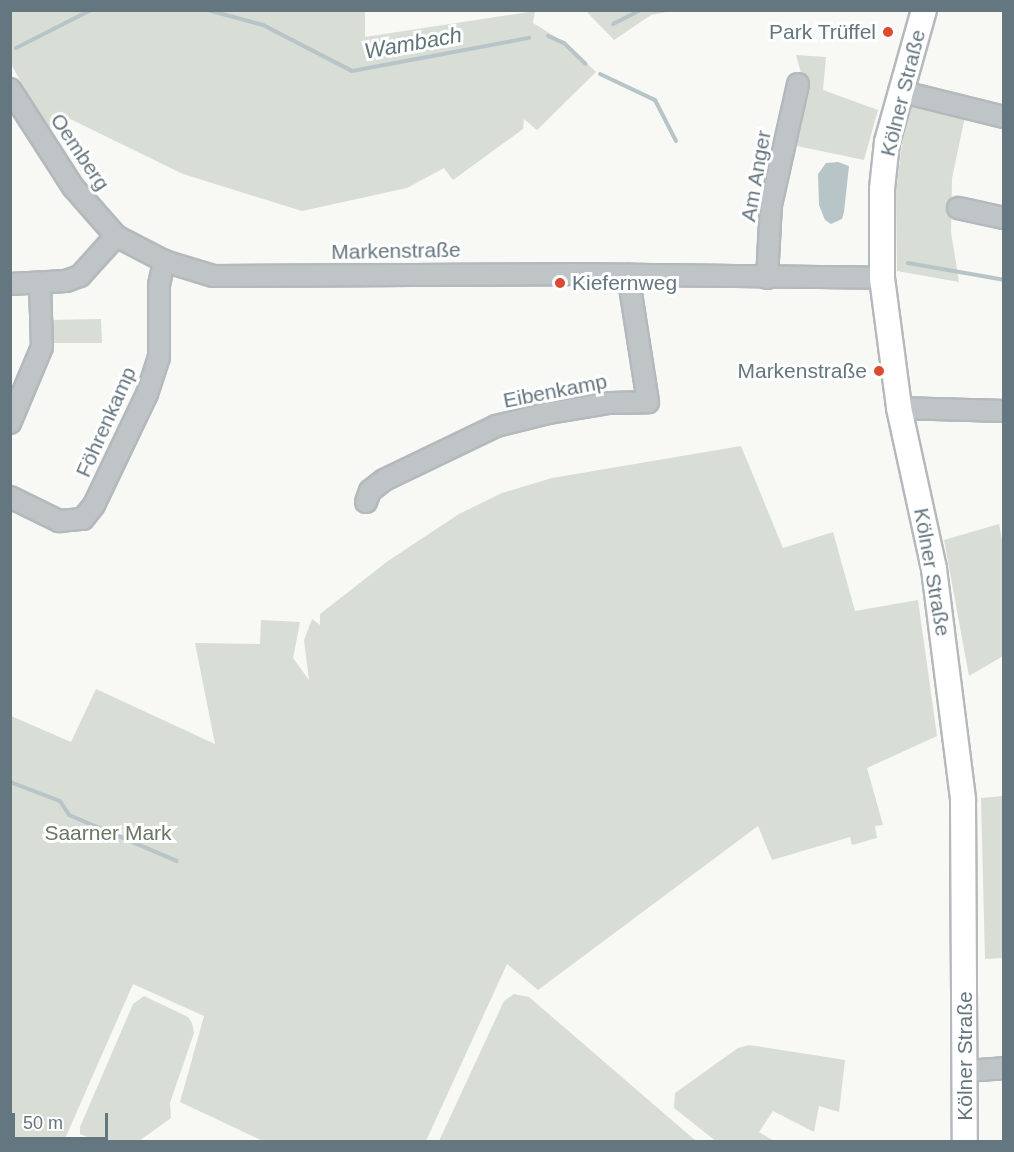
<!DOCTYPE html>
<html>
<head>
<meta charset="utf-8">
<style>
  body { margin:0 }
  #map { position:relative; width:1014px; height:1152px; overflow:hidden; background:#f8f8f5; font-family:Arial,sans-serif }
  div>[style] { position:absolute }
  .green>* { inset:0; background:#d8ddd5 }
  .water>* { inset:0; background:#b7c4c8 }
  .stream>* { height:4px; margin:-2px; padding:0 2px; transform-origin:2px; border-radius:2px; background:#b7c4c8 }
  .roads { filter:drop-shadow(2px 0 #b3b9bc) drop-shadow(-2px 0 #b3b9bc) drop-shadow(0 2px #b3b9bc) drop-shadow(0 -2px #b3b9bc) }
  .minor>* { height:20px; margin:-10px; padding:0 10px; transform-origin:10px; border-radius:10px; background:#bfc4c7 }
  .major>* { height:24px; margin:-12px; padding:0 12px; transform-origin:12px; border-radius:12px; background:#fff }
  .dots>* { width:16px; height:16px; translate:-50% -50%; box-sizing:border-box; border:3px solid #fff; border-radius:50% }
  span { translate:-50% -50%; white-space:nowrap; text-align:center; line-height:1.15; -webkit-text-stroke:6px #fff; paint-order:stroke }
  .poi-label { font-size:21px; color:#64767f }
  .right { translate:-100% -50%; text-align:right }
  .left { translate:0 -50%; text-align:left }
  .street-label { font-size:21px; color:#64767f }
  .park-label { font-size:21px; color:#687863 }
  .water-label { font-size:22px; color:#5f757a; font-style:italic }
  .frame { position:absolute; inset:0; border:12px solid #64767f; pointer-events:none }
  .scale { position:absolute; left:12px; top:1113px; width:96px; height:27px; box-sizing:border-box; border:3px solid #64767f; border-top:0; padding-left:8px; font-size:18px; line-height:21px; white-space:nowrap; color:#64767f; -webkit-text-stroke:4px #fff; paint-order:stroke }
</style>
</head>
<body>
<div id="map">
  <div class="green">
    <i style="clip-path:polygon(10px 11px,365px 11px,365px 37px,535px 11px,533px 23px,567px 44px,596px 72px,537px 130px,524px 119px,523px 129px,453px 180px,444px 168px,407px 188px,302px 211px,183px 174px,62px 115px,47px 129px,11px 64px)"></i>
    <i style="clip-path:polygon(586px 11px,671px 11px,651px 15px,614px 40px)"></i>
    <i style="clip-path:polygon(796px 55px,826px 57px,823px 90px,878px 110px,864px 160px,797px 146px,807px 95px)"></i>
    <i style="clip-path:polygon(907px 102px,965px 117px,952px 178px,951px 232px,959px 282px,897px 271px,896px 192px)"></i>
    <i style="clip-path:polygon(101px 319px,102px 343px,50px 343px,50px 320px)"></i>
    <i style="clip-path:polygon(741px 446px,783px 548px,833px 532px,855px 611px,918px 600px,937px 736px,867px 768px,883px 825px,875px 826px,877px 838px,852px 845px,850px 837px,772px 860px,758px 826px,538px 990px,507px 964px,426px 1141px,263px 1141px,180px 1102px,204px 1016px,133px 984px,64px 1141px,11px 1141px,11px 716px,71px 742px,96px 689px,215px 744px,195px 643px,260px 644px,261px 620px,300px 622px,293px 658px,309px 680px,304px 640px,312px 619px,320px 625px,320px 614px,388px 561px,459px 514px,502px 493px,552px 478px)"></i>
    <i style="clip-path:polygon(999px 524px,1004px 551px,1003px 656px,969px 676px,944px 540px)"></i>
    <i style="clip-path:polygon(1003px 796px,1003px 958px,985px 959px,981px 798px)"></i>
    <i style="clip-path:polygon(514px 994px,529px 997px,696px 1141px,439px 1141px,504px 1001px)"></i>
    <i style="clip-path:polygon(144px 996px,188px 1017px,192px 1023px,194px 1033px,170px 1103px,171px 1118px,139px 1141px,97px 1141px,80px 1134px,80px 1127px,133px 1004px)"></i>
    <i style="clip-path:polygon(749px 1045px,845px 1060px,839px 1112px,819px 1106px,814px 1132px,773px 1111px,759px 1132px,774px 1141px,717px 1142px,674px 1108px,675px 1093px,738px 1048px)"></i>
  </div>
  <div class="water">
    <i style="clip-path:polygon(838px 162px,849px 166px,844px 212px,842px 219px,831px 224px,825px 220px,819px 205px,818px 174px,826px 163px)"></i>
  </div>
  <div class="stream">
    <i style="left:208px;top:10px;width:57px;rotate:15.3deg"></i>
    <i style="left:263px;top:25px;width:100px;rotate:27.3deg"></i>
    <i style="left:352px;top:71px;width:180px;rotate:-10.6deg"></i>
    <i style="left:613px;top:24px;width:31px;rotate:-27deg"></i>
    <i style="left:548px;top:36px;width:17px;rotate:24deg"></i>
    <i style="left:564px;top:43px;width:30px;rotate:44deg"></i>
    <i style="left:16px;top:48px;width:84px;rotate:-26.9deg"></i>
    <i style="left:600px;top:74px;width:61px;rotate:25.3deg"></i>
    <i style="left:655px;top:100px;width:46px;rotate:62.9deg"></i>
    <i style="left:908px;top:263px;width:97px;rotate:10deg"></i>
    <i style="left:10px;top:782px;width:53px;rotate:20.8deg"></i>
    <i style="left:60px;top:801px;width:17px;rotate:57deg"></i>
    <i style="left:69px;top:815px;width:117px;rotate:23.1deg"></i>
  </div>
  <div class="roads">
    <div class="minor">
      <i style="left:10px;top:89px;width:117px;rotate:57.3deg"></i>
      <i style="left:73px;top:187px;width:65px;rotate:48.7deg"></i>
      <i style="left:116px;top:236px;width:54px;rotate:27.5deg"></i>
      <i style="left:164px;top:261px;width:51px;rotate:17deg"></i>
      <i style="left:213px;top:276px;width:355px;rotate:-0.3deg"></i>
      <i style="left:568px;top:274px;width:314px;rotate:0.7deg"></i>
      <i style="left:899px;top:91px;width:108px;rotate:13.9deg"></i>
      <i style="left:958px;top:208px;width:47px;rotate:12.3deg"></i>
      <i style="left:767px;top:278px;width:73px;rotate:-86.9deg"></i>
      <i style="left:771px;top:205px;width:124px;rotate:-77.4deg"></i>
      <i style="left:10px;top:284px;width:56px;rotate:-3.1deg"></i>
      <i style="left:66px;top:281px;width:15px;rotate:-20deg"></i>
      <i style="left:80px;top:276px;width:54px;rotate:-48deg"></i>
      <i style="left:899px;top:408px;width:105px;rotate:1.6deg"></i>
      <i style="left:10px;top:423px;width:82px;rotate:-67.2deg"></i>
      <i style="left:42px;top:347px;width:64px;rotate:-91.8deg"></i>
      <i style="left:10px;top:497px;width:55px;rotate:26.1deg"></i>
      <i style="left:59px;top:521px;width:24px;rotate:-5deg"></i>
      <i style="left:83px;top:519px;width:18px;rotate:-52deg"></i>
      <i style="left:94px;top:505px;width:123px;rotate:-64.5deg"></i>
      <i style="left:147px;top:394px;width:39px;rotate:-72deg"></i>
      <i style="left:159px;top:357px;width:72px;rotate:-90deg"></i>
      <i style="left:159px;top:285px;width:25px;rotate:-78deg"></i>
      <i style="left:366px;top:502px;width:12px;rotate:-70deg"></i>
      <i style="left:370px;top:491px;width:18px;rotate:-38deg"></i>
      <i style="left:384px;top:480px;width:124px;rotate:-25.7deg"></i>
      <i style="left:496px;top:426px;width:55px;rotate:-13.8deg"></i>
      <i style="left:549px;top:413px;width:61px;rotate:-9.5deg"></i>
      <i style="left:609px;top:403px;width:39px;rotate:-1deg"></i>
      <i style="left:648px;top:402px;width:129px;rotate:-98.9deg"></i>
      <i style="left:965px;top:1071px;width:39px;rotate:-4deg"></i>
    </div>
    <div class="major">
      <i style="left:924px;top:10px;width:137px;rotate:105.7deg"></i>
      <i style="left:887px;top:142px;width:47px;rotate:96.1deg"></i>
      <i style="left:882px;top:189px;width:89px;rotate:90deg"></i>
      <i style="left:882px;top:278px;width:131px;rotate:82.5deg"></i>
      <i style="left:899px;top:408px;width:165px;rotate:77.7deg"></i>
      <i style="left:934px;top:569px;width:233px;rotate:82.8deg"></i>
      <i style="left:963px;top:800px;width:342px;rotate:89.7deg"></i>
    </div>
  </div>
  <div class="dots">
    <i style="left:888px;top:32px;background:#dd4a31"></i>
    <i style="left:560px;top:283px;background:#dd4a31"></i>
    <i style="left:879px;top:371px;background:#dd4a31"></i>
  </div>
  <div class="poi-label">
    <span class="right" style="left:876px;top:32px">Park Trüffel</span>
    <span class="left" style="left:572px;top:283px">Kiefernweg</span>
    <span class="right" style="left:867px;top:371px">Markenstraße</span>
  </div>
  <div class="street-label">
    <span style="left:903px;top:93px;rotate:-76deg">Kölner Straße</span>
    <span style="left:80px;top:152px;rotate:56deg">Oemberg</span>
    <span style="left:756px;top:176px;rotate:-80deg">Am Anger</span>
    <span style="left:396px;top:251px;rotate:-1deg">Markenstraße</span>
    <span style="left:555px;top:391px;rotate:-11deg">Eibenkamp</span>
    <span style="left:106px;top:422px;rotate:-66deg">Föhrenkamp</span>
    <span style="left:932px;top:572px;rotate:80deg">Kölner Straße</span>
    <span style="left:965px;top:1056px;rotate:-90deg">Kölner Straße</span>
  </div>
  <div class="park-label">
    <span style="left:108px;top:833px">Saarner Mark</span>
  </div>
  <div class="water-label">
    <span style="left:413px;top:43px;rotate:-10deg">Wambach</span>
  </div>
  <div class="frame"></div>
  <div class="scale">50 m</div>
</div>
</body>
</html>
